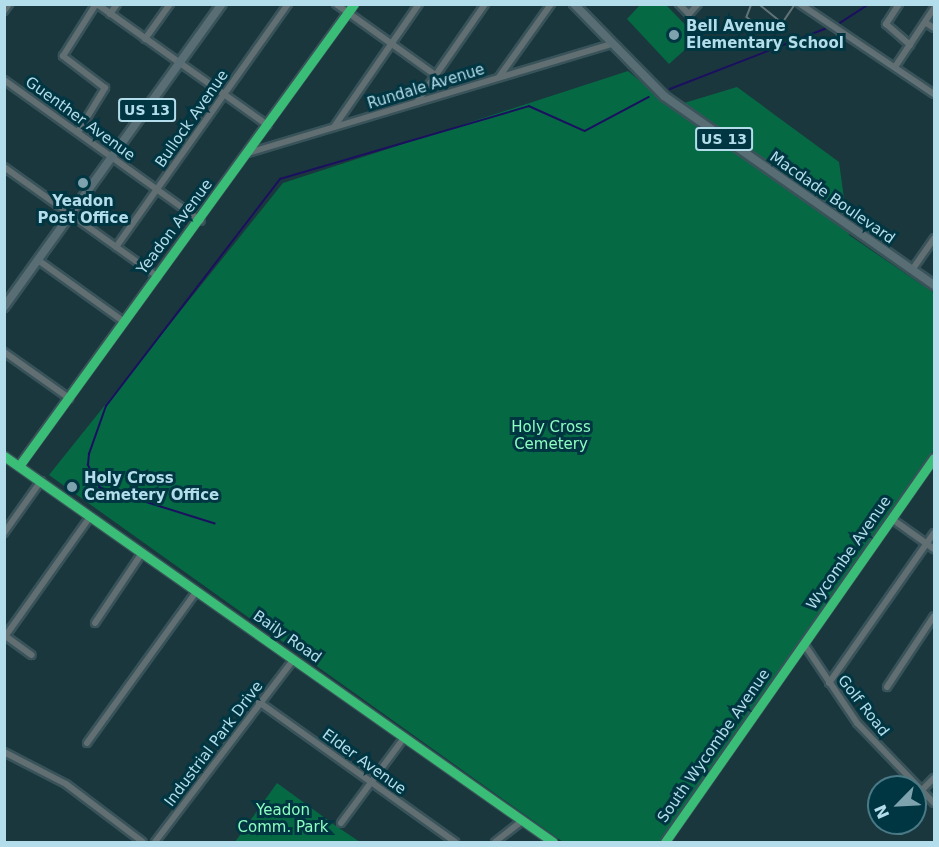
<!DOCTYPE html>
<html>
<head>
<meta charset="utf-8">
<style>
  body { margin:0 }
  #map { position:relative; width:939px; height:847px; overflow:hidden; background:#1b373e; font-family:"DejaVu Sans",sans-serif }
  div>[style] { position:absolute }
  .green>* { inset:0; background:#056944 }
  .stream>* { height:1.5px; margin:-0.75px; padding:0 0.75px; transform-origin:0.75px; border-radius:0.75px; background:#1b105f }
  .roads { filter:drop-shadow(2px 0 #39535a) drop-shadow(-2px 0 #39535a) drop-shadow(0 2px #39535a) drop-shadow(0 -2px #39535a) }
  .minor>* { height:6px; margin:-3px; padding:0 3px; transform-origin:3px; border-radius:3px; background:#616f73 }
  .major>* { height:8px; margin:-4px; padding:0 4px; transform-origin:4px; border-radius:4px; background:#586e74 }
  .tram>* { height:1.5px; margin:-0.75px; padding:0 0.75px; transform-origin:0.75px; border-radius:0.75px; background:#617378 }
  .cycleway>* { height:9px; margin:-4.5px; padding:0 4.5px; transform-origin:4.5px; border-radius:4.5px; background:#3abd76 }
  .dots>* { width:16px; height:16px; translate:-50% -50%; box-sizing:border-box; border:3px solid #003642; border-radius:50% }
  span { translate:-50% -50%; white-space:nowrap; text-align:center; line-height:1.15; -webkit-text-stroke:6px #003642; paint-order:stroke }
  .shield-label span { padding:2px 4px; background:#003642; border:2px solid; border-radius:4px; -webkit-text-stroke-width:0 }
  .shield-label { font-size:14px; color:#b3ddea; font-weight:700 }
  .poi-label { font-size:15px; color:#b3ddea; font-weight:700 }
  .left { translate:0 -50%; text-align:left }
  .street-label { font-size:15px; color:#b3ddea }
  .park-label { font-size:15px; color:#8efdc0 }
  .frame { position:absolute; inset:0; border:6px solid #b3ddea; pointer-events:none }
  .north { position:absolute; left:867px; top:775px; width:60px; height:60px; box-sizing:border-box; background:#003642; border:2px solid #487985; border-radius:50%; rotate:246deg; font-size:16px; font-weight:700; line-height:24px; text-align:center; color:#b3ddea }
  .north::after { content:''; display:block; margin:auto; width:21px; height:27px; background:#7ea3ae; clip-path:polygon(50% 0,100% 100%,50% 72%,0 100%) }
</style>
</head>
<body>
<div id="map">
  <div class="green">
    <i style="clip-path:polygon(640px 5px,666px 5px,698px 38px,669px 64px,627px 19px)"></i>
    <i style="clip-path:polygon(628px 71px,671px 107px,737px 87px,839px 162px,849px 235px,934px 293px,934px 450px,660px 842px,563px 842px,49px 475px,283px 183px)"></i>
    <i style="clip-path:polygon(277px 783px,336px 826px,360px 842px,235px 842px)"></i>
  </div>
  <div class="stream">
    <i style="left:840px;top:23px;width:35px;rotate:-33deg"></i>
    <i style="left:670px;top:89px;width:166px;rotate:-21.2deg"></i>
    <i style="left:215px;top:524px;width:121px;rotate:-162.6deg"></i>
    <i style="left:100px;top:488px;width:26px;rotate:-118deg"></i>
    <i style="left:88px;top:465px;width:11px;rotate:-85deg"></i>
    <i style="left:89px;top:454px;width:51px;rotate:-70.5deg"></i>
    <i style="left:106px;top:406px;width:286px;rotate:-52.5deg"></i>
    <i style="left:280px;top:179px;width:259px;rotate:-16.3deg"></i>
    <i style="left:529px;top:106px;width:61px;rotate:24.1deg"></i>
    <i style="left:585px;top:131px;width:72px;rotate:-28deg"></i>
  </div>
  <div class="roads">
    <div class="minor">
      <i style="left:97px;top:4px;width:209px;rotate:35.4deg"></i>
      <i style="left:336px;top:4px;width:122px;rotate:35.6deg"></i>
      <i style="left:679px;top:4px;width:14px;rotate:45deg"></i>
      <i style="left:689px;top:14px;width:13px;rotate:-48deg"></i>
      <i style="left:800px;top:4px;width:161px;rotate:33.9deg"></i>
      <i style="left:899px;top:4px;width:24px;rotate:123deg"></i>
      <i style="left:886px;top:24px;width:32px;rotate:41deg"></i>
      <i style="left:4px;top:11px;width:9px;rotate:-54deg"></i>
      <i style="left:110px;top:14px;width:12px;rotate:-55deg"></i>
      <i style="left:926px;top:23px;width:9px;rotate:32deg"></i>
      <i style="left:145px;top:39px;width:43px;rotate:-54.5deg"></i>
      <i style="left:895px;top:67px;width:71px;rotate:-56.5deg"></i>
      <i style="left:499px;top:77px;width:90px;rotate:-54.5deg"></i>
      <i style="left:4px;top:80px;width:242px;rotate:35.6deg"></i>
      <i style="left:417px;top:102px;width:119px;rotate:-55.2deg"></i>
      <i style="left:334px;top:127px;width:150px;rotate:-55.4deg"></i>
      <i style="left:78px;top:132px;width:52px;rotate:-58.5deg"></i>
      <i style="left:105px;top:88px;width:53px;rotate:-142.7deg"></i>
      <i style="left:63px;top:56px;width:62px;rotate:-57.6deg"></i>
      <i style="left:248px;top:153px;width:379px;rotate:-16.7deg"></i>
      <i style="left:4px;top:167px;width:188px;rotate:35.5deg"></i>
      <i style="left:116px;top:247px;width:298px;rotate:-54.7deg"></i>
      <i style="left:38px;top:260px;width:105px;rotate:35.7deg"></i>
      <i style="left:912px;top:270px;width:39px;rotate:-55deg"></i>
      <i style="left:4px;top:352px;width:80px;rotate:35.3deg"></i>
      <i style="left:4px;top:456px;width:671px;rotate:35.11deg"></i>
      <i style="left:19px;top:466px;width:571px;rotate:-54.05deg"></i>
      <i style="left:892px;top:519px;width:52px;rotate:35.5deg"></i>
      <i style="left:4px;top:533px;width:64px;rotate:-54.6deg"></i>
      <i style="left:95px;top:623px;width:84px;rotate:-56.1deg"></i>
      <i style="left:4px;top:635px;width:34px;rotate:36deg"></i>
      <i style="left:4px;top:638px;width:148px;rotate:-54.6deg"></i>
      <i style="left:804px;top:644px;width:95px;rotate:56.1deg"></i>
      <i style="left:857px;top:723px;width:111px;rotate:46.1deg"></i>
      <i style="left:829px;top:683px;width:183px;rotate:-55deg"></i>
      <i style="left:887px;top:687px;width:85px;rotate:-56.5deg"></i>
      <i style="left:259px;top:702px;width:241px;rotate:35.5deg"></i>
      <i style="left:87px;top:743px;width:186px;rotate:-54.2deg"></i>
      <i style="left:4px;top:752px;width:70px;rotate:27.3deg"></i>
      <i style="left:66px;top:784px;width:96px;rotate:37deg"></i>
      <i style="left:915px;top:797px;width:27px;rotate:-45deg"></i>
      <i style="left:341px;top:823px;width:106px;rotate:-53.5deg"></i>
      <i style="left:155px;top:842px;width:228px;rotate:-52.8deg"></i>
      <i style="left:495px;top:842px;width:34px;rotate:-38deg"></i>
      <i style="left:665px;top:842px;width:469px;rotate:-55deg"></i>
    </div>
    <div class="major">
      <i style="left:574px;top:4px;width:129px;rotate:45.6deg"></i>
      <i style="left:664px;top:96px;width:330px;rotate:35deg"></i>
      <i style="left:4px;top:307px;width:373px;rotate:-54.3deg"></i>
    </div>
  </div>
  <div class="tram">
    <i style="left:752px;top:4px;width:14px;rotate:111deg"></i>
    <i style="left:747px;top:17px;width:18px;rotate:41deg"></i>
    <i style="left:761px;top:29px;width:20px;rotate:-11deg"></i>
    <i style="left:781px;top:25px;width:25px;rotate:-56deg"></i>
    <i style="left:759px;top:4px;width:27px;rotate:39deg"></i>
    <i style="left:799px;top:4px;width:163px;rotate:34.3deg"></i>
  </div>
  <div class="cycleway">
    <i style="left:4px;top:456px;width:671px;rotate:35.11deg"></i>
    <i style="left:19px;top:466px;width:571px;rotate:-54.05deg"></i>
    <i style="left:665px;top:842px;width:469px;rotate:-55deg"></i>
  </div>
  <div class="dots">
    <i style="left:674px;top:35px;background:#7ea3ae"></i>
    <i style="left:83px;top:183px;background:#7ea3ae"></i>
    <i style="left:72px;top:487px;background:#7ea3ae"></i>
  </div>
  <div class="shield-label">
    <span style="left:147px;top:110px">US 13</span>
    <span style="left:724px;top:139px">US 13</span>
  </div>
  <div class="poi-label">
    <span class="left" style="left:686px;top:35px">Bell Avenue<br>Elementary School</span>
    <span style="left:83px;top:210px">Yeadon<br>Post Office</span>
    <span class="left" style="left:84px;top:487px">Holy Cross<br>Cemetery Office</span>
  </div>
  <div class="street-label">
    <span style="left:426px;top:87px;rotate:-17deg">Rundale Avenue</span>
    <span style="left:80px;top:119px;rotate:36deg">Guenther Avenue</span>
    <span style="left:192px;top:119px;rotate:-55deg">Bullock Avenue</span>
    <span style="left:832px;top:198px;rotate:35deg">Macdade Boulevard</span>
    <span style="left:175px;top:227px;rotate:-53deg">Yeadon Avenue</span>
    <span style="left:849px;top:553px;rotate:-55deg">Wycombe Avenue</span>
    <span style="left:287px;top:637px;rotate:35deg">Baily Road</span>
    <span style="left:863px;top:706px;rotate:52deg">Golf Road</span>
    <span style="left:214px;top:744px;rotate:-53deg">Industrial Park Drive</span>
    <span style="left:714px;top:746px;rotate:-55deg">South Wycombe Avenue</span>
    <span style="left:364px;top:762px;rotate:36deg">Elder Avenue</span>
  </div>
  <div class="park-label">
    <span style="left:551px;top:436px">Holy Cross<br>Cemetery</span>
    <span style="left:283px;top:819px">Yeadon<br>Comm. Park</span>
  </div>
  <div class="frame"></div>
  <div class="north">N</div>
</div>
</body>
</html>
